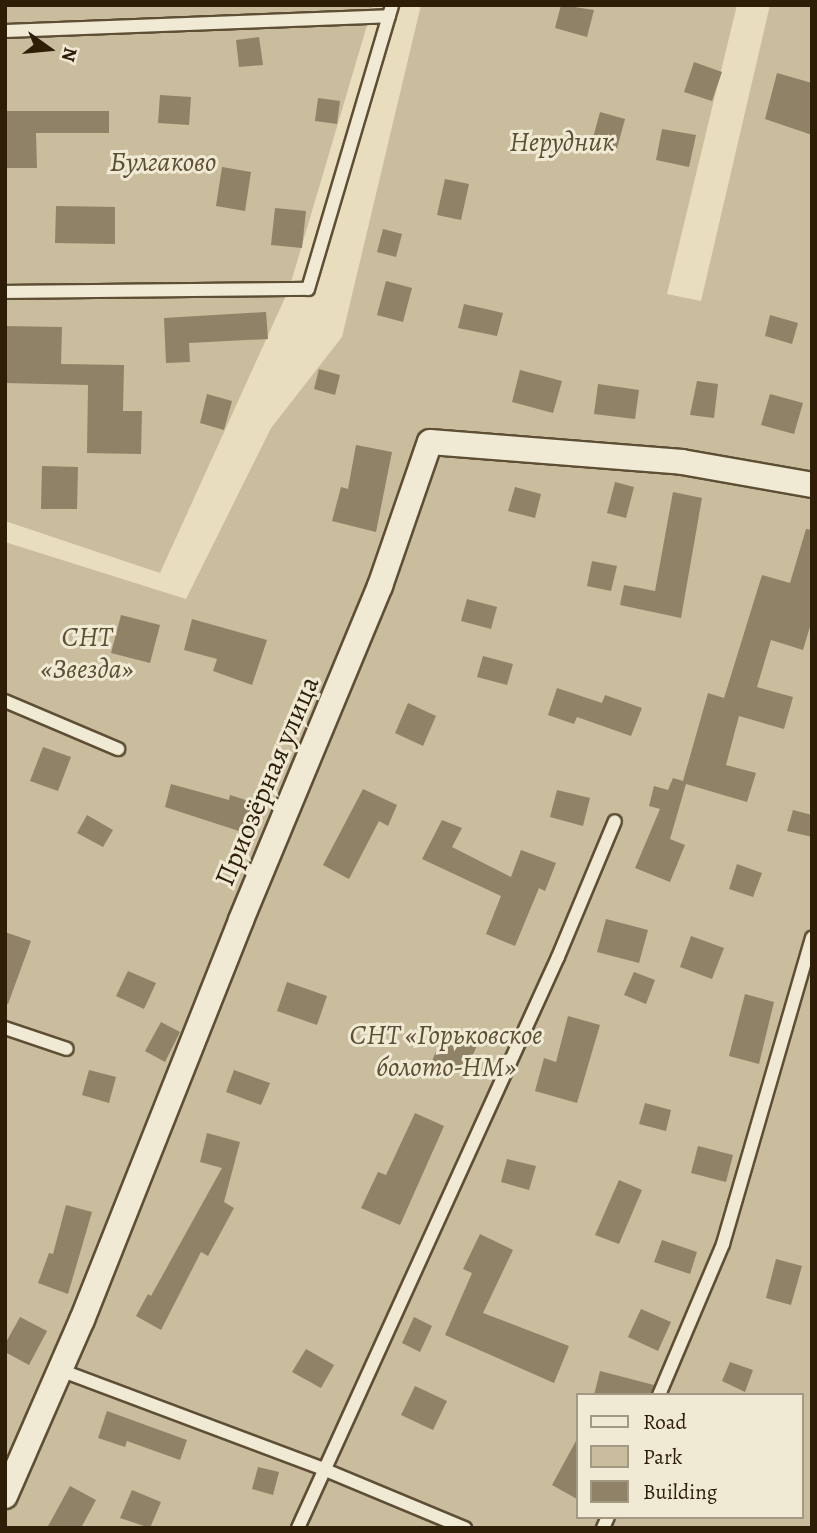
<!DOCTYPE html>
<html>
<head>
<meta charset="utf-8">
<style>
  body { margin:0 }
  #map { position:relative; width:817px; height:1533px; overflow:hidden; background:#e8debd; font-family:Alegreya,serif }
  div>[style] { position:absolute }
  .green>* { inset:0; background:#c9bd9e }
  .building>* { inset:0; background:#8f8266 }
  .roads { filter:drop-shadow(2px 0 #5d4e34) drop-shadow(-2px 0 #5d4e34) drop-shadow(0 2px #5d4e34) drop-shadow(0 -2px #5d4e34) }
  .lane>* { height:12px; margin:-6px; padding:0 6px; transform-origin:6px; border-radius:6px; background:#f0ead4 }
  .street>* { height:24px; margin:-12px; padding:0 12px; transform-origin:12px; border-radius:12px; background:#f0ead4 }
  span { translate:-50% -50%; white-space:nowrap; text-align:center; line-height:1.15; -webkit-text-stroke:6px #f0ead4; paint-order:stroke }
  .park-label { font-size:28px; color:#5d4e34; font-style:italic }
  .street-label { font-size:28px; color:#2f1e07 }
  .frame { position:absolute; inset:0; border:7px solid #2f1e07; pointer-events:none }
  .legend { position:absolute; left:576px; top:1393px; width:228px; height:126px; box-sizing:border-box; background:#f0ead4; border:2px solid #a39882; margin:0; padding:9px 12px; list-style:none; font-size:21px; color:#2f1e07 }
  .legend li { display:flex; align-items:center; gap:14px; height:35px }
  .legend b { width:35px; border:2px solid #a39882 }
  .north { position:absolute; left:14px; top:14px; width:70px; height:70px; -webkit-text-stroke:5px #f0ead4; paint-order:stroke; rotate:105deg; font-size:19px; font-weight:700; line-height:28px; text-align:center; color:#2f1e07 }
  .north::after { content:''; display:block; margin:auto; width:24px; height:32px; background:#2f1e07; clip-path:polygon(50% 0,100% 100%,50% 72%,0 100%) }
</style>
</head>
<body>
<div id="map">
  <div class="green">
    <i style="clip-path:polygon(5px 5px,373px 5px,289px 289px,160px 573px,5px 521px)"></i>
    <i style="clip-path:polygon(evenodd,421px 5px,737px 5px,667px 294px,701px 301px,770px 5px,812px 5px,812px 1528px,5px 1528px,5px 542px,186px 599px,271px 428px,342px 337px,421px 5px,577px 1395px,801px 1395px,801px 1517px,577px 1517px,577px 1395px)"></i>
  </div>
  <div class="building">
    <i style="clip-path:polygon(561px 5px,594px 10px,587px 37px,555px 28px)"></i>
    <i style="clip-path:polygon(259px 37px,263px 65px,239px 67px,236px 40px)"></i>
    <i style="clip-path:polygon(694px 62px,722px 72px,712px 101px,684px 92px)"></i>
    <i style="clip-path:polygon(777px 73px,812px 83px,812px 135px,765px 119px)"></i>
    <i style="clip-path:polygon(160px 95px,191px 97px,189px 125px,158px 123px)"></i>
    <i style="clip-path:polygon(318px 98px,340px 101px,337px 124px,315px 121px)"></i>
    <i style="clip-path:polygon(5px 111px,109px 111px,109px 133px,36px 133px,37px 168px,5px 168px)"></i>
    <i style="clip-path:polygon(600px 112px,625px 119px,616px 152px,591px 145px)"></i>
    <i style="clip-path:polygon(662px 129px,696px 135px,689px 167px,656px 160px)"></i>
    <i style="clip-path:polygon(222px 167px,251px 172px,245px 211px,216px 206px)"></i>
    <i style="clip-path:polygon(445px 179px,469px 184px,461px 220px,437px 215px)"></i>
    <i style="clip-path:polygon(56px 206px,115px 207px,115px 244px,55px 243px)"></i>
    <i style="clip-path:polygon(275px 208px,306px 211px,302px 248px,271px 245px)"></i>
    <i style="clip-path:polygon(383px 229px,402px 234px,396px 257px,377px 252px)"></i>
    <i style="clip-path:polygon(386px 281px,412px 288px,403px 322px,377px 315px)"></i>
    <i style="clip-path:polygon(464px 304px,503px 313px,497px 336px,458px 328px)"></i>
    <i style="clip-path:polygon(266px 312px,268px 339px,189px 343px,190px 362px,166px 363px,164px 318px)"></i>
    <i style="clip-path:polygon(770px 315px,798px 323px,792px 344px,765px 336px)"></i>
    <i style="clip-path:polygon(5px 326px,62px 327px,61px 364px,124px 365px,123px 411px,142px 411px,141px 454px,87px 453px,88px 385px,5px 383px)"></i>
    <i style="clip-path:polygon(319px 369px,340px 375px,335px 395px,314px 389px)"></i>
    <i style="clip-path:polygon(520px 370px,562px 381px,553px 413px,512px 402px)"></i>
    <i style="clip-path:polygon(697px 381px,718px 384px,714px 418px,690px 415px)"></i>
    <i style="clip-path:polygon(598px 384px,639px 390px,635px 419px,594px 414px)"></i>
    <i style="clip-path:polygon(207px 394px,232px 401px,224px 430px,200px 423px)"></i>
    <i style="clip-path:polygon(770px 394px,803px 403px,794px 434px,761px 425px)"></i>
    <i style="clip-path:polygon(356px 445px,392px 452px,376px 532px,332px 521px,341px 487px,348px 489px)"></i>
    <i style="clip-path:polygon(42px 466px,78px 467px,77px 509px,41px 509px)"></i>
    <i style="clip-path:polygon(615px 482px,634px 487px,626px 518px,607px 513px)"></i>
    <i style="clip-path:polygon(515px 487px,541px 494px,535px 518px,508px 511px)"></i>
    <i style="clip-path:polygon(673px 492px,702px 498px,681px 618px,620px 605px,624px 585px,655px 591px)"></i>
    <i style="clip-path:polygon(806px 529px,812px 530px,812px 620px,803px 650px,771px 640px,757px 687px,793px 697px,784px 729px,739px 716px,726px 765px,756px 773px,747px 802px,686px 784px,670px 839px,685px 845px,670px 882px,635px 868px,660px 809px,649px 806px,654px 786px,668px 790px,673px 778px,683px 781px,708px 693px,724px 698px,762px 575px,790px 583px)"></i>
    <i style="clip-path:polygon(592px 561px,617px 566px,611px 591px,587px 586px)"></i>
    <i style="clip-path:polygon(467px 599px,497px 607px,491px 629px,461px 621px)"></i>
    <i style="clip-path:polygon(121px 615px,160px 625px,150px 663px,111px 653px)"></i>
    <i style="clip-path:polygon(192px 619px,267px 640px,252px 685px,213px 671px,217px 659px,184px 650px)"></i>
    <i style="clip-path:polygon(483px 656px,513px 664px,507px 685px,477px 677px)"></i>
    <i style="clip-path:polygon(557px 688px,602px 703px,605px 695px,642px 708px,631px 736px,577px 717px,574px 724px,548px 715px)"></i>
    <i style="clip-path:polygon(408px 703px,436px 716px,423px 746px,395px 733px)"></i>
    <i style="clip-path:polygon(43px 747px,71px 757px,58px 791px,30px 781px)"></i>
    <i style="clip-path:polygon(171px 784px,229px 800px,230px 795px,255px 803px,245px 833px,165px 807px)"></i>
    <i style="clip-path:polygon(363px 789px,397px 805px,388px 826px,379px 821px,349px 879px,323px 865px)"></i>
    <i style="clip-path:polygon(557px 790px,590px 798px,583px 826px,550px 817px)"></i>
    <i style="clip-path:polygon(793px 810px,812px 815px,812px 837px,787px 831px)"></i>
    <i style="clip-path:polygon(87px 815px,113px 830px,103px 847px,77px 833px)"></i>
    <i style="clip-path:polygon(442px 820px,462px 828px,452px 847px,511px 877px,521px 850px,556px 863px,545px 891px,539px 888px,515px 946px,486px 934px,501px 896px,422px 859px)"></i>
    <i style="clip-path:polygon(737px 864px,762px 873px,753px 897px,729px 889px)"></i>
    <i style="clip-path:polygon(606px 919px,648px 930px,639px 963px,597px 952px)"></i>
    <i style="clip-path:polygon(5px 932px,31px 941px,8px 1004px,5px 1004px)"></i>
    <i style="clip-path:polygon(691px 936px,724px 948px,712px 979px,680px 967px)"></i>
    <i style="clip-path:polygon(128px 971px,156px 983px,144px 1009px,116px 996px)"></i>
    <i style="clip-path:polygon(634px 972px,655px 980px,646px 1004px,624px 995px)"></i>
    <i style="clip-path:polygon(287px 982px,327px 996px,317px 1025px,277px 1011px)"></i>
    <i style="clip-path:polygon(745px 994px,774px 1002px,759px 1064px,729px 1056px)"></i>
    <i style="clip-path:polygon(568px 1016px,600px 1025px,577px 1103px,535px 1091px,544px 1058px,556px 1062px)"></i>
    <i style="clip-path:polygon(161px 1022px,180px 1032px,165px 1062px,145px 1051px)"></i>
    <i style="clip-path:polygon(445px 1029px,478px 1043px,465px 1074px,432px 1061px)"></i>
    <i style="clip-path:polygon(89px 1070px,116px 1077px,109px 1103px,82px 1095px)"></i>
    <i style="clip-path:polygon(234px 1070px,270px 1083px,261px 1105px,226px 1092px)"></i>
    <i style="clip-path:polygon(645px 1103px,671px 1110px,666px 1131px,639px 1124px)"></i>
    <i style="clip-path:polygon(415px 1113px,444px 1126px,400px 1225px,361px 1208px,378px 1172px,386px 1175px)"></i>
    <i style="clip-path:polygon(207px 1133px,240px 1142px,224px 1202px,234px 1208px,208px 1256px,201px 1252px,161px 1330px,136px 1316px,148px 1294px,151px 1296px,222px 1168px,200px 1162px)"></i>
    <i style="clip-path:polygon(698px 1146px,733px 1155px,726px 1182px,691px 1173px)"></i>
    <i style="clip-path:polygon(507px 1159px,536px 1166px,529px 1190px,501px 1182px)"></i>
    <i style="clip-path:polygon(619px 1180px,642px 1190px,619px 1244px,595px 1235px)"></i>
    <i style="clip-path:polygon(66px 1205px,92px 1212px,68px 1294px,38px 1283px,49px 1253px,53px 1254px)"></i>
    <i style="clip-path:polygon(480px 1234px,513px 1250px,483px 1313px,569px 1346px,554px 1383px,445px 1335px,472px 1273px,463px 1269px)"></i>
    <i style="clip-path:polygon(662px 1240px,697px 1252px,690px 1274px,654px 1262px)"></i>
    <i style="clip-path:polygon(776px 1259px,802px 1266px,791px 1305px,766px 1298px)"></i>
    <i style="clip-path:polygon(641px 1309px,671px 1322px,658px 1351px,628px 1337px)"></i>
    <i style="clip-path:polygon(20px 1317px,47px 1331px,29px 1365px,5px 1352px,5px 1344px)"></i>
    <i style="clip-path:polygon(414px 1317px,432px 1326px,420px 1352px,402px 1343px)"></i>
    <i style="clip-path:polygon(306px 1349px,334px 1365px,321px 1388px,292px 1372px)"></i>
    <i style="clip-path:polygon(730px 1362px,753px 1370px,745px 1392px,722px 1381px)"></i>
    <i style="clip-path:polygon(600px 1371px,654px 1385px,650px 1395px,594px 1395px)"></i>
    <i style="clip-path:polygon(415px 1386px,447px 1401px,433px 1430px,401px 1415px)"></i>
    <i style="clip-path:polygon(107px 1411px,187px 1440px,180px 1460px,127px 1441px,125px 1447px,98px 1438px)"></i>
    <i style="clip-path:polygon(577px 1439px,577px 1499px,552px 1485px)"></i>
    <i style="clip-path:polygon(258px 1467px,279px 1472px,273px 1495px,252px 1489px)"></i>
    <i style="clip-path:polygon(70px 1486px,96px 1500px,81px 1528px,47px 1528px)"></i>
    <i style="clip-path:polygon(132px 1490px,161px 1502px,150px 1528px,120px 1518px)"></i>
  </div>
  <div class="roads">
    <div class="lane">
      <i style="left:5px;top:31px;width:384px;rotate:-2.2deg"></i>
      <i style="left:5px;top:292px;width:303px;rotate:-0.6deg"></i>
      <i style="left:308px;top:289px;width:296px;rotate:-73.5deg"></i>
      <i style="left:5px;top:701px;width:123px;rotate:23deg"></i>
      <i style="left:5px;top:1028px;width:65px;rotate:18.7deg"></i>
      <i style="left:60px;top:1370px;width:281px;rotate:20.6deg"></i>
      <i style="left:323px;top:1469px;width:154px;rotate:22.6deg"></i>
      <i style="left:659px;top:1395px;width:164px;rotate:-67deg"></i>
      <i style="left:723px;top:1244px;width:319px;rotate:-73.8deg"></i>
      <i style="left:298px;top:1528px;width:627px;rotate:-65.52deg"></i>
      <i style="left:558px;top:957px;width:147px;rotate:-67.3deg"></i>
      <i style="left:603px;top:1528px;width:12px;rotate:-66deg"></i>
    </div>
    <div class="street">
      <i style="left:5px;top:1496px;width:192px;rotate:-66.4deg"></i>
      <i style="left:82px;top:1320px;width:430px;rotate:-68.3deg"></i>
      <i style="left:241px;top:920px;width:362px;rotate:-67.4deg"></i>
      <i style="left:380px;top:586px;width:152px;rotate:-70.9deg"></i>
      <i style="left:430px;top:442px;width:253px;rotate:4.5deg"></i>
      <i style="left:682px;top:462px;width:132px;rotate:10deg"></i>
    </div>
  </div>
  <div class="park-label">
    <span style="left:562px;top:142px">Нерудник</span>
    <span style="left:163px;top:162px">Булгаково</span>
    <span style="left:87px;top:653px">СНТ<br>«Звезда»</span>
    <span style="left:446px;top:1051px">СНТ «Горьковское<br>болото-НМ»</span>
  </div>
  <div class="street-label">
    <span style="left:267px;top:781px;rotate:-67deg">Приозёрная улица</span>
  </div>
  <div class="frame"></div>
  <ul class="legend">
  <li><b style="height:9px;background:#f0ead4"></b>Road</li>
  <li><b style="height:19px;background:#c9bd9e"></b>Park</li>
  <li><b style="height:19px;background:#8f8266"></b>Building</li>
  </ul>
  <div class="north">N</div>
</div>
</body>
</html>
